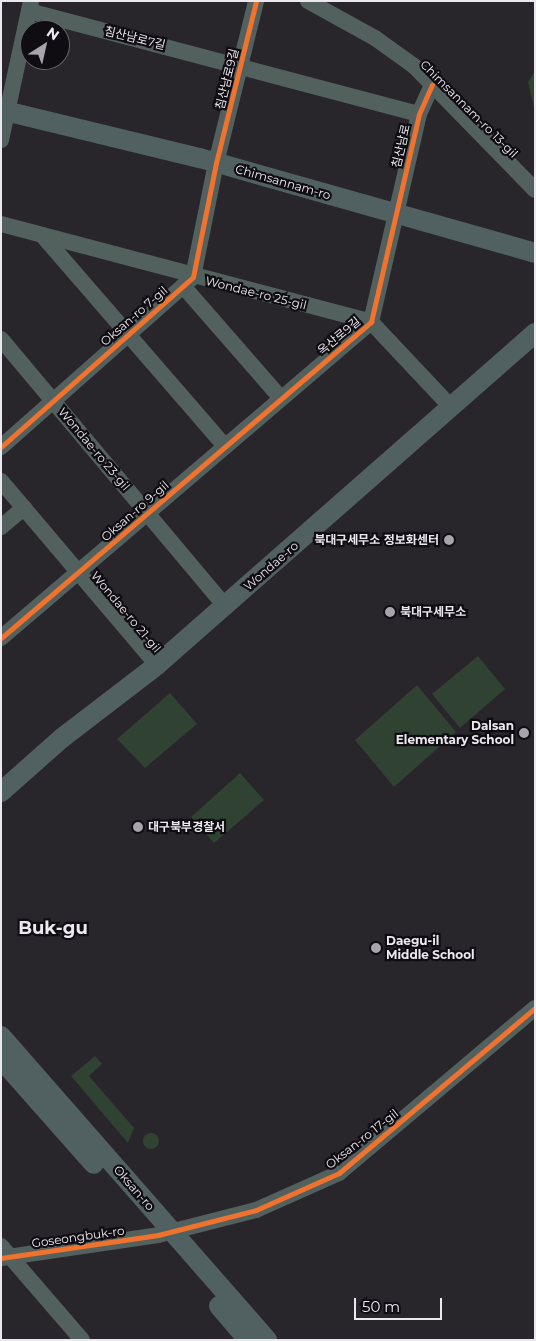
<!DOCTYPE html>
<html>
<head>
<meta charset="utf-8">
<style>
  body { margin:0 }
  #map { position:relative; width:536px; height:1341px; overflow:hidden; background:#28252b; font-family:Montserrat,"Noto Sans KR",sans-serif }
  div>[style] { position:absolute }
  .green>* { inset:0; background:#304231 }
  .round { border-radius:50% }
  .minor>* { height:16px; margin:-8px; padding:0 8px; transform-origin:8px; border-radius:8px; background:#52605e }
  .major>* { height:20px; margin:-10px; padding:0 10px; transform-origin:10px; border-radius:10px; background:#516060 }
  .cycleway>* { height:5px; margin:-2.5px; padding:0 2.5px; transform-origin:2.5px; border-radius:2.5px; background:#ef722f }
  .dots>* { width:14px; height:14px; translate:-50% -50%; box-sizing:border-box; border:2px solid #0f0d12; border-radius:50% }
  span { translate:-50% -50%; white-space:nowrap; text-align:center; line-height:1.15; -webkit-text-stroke:4.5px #0f0d12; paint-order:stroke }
  .street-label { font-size:12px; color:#ece8f0 }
  .poi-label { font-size:12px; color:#ece8f0; font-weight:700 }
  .right { translate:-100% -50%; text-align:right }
  .left { translate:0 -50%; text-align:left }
  .district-label { font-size:18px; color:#ece8f0; font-weight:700 }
  .frame { position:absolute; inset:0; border:2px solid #ece8f0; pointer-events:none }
  .north { position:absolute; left:20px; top:20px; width:50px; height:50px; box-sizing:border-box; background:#0f0d12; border:1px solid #67656b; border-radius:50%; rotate:35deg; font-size:14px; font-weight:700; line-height:20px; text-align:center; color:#ece8f0 }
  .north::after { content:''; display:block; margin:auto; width:18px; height:22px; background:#a7a4ab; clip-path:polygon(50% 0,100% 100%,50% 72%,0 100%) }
  .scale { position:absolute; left:354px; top:1298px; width:88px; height:22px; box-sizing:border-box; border:2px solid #ece8f0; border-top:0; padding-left:6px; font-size:15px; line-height:18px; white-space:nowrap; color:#ece8f0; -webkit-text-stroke:4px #0f0d12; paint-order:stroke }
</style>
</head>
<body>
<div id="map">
  <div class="green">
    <i style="clip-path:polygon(535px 71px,535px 112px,528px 82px)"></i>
    <i style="clip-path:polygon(478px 656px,505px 689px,460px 728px,432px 694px)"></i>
    <i style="clip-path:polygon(417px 685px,456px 732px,394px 787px,355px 740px)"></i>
    <i style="clip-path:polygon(170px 693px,197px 724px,145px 768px,117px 739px)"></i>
    <i style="clip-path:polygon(240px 773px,264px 800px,214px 843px,191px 817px)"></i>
    <i style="clip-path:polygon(95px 1056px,102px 1064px,89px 1076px,134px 1128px,128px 1143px,71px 1076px)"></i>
    <i class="round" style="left:143px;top:1133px;width:16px;height:16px"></i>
  </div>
  <div class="minor">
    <i style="left:308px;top:1px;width:77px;rotate:28.9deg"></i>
    <i style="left:375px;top:38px;width:48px;rotate:35.7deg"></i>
    <i style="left:414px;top:66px;width:173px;rotate:45.7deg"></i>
    <i style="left:29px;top:11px;width:403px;rotate:14.8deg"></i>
    <i style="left:1px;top:140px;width:142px;rotate:-77.8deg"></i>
    <i style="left:1px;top:224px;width:383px;rotate:14.8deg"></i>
    <i style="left:371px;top:322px;width:117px;rotate:46.7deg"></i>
    <i style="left:42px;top:235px;width:278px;rotate:49.1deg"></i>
    <i style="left:183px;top:286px;width:147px;rotate:48.9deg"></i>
    <i style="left:1px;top:339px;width:349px;rotate:50deg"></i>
    <i style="left:1px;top:447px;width:256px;rotate:-41.5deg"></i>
    <i style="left:193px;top:277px;width:116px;rotate:-78.6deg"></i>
    <i style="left:216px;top:163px;width:167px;rotate:-76.1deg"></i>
    <i style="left:1px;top:481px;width:241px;rotate:49.7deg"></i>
    <i style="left:1px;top:527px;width:30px;rotate:-40deg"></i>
    <i style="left:1px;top:638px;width:487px;rotate:-40.5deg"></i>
    <i style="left:371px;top:322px;width:213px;rotate:-77deg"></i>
    <i style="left:419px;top:114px;width:32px;rotate:-66deg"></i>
    <i style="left:1px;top:1246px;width:124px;rotate:49.2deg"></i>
    <i style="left:1px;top:1258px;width:159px;rotate:-8.3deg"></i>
    <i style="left:158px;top:1235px;width:101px;rotate:-14.3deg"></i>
    <i style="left:256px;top:1210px;width:91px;rotate:-24deg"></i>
    <i style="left:339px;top:1173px;width:256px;rotate:-40.1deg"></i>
  </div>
  <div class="major">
    <i style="left:1px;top:110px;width:205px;rotate:13.6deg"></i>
    <i style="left:200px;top:158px;width:348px;rotate:15.8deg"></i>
    <i style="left:1px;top:792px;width:81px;rotate:-41.5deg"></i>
    <i style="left:62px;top:738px;width:120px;rotate:-37.5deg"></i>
    <i style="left:157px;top:665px;width:503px;rotate:-41.29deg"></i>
    <i style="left:1px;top:1036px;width:404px;rotate:48.8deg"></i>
    <i style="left:1px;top:1059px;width:140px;rotate:48.5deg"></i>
    <i style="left:219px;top:1306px;width:45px;rotate:49.5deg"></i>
  </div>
  <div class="cycleway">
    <i style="left:1px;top:447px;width:256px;rotate:-41.5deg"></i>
    <i style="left:193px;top:277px;width:116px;rotate:-78.6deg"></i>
    <i style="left:216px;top:163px;width:167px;rotate:-76.1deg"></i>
    <i style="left:1px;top:638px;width:487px;rotate:-40.5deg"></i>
    <i style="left:371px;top:322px;width:213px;rotate:-77deg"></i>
    <i style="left:419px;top:114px;width:32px;rotate:-66deg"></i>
    <i style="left:1px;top:1258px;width:159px;rotate:-8.3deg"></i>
    <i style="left:158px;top:1235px;width:101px;rotate:-14.3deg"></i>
    <i style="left:256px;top:1210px;width:91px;rotate:-24deg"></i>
    <i style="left:339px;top:1173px;width:256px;rotate:-40.1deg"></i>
  </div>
  <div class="dots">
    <i style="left:449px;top:540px;background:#a7a4ab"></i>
    <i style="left:390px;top:612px;background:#a7a4ab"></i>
    <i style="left:524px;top:733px;background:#a7a4ab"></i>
    <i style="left:138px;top:827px;background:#a7a4ab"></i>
    <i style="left:376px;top:948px;background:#a7a4ab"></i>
  </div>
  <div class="street-label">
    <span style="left:135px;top:38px;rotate:14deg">침산남로7길</span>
    <span style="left:227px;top:79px;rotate:-76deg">침산남로9길</span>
    <span style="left:469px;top:109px;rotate:45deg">Chimsannam-ro 13-gil</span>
    <span style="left:401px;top:146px;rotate:-77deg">침산남로</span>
    <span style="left:283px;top:182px;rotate:16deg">Chimsannam-ro</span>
    <span style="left:256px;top:293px;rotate:14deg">Wondae-ro 25-gil</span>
    <span style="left:134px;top:316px;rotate:-41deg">Oksan-ro 7-gil</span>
    <span style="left:339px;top:336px;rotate:-40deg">옥산로9길</span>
    <span style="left:94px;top:449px;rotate:50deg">Wondae-ro 23-gil</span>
    <span style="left:135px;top:511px;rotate:-41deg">Oksan-ro 9-gil</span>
    <span style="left:271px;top:566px;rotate:-41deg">Wondae-ro</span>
    <span style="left:126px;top:612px;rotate:50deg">Wondae-ro 21-gil</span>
    <span style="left:362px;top:1139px;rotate:-38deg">Oksan-ro 17-gil</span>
    <span style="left:134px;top:1188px;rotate:49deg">Oksan-ro</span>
    <span style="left:78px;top:1237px;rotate:-8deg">Goseongbuk-ro</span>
  </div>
  <div class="poi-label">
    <span class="right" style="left:439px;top:540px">북대구세무소 정보화센터</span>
    <span class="left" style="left:400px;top:612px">북대구세무소</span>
    <span class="right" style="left:514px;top:733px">Dalsan<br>Elementary School</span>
    <span class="left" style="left:148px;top:827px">대구북부경찰서</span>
    <span class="left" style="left:386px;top:948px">Daegu-il<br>Middle School</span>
  </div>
  <div class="district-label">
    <span style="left:53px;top:928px">Buk-gu</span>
  </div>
  <div class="frame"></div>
  <div class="north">N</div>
  <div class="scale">50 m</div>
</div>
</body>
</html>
